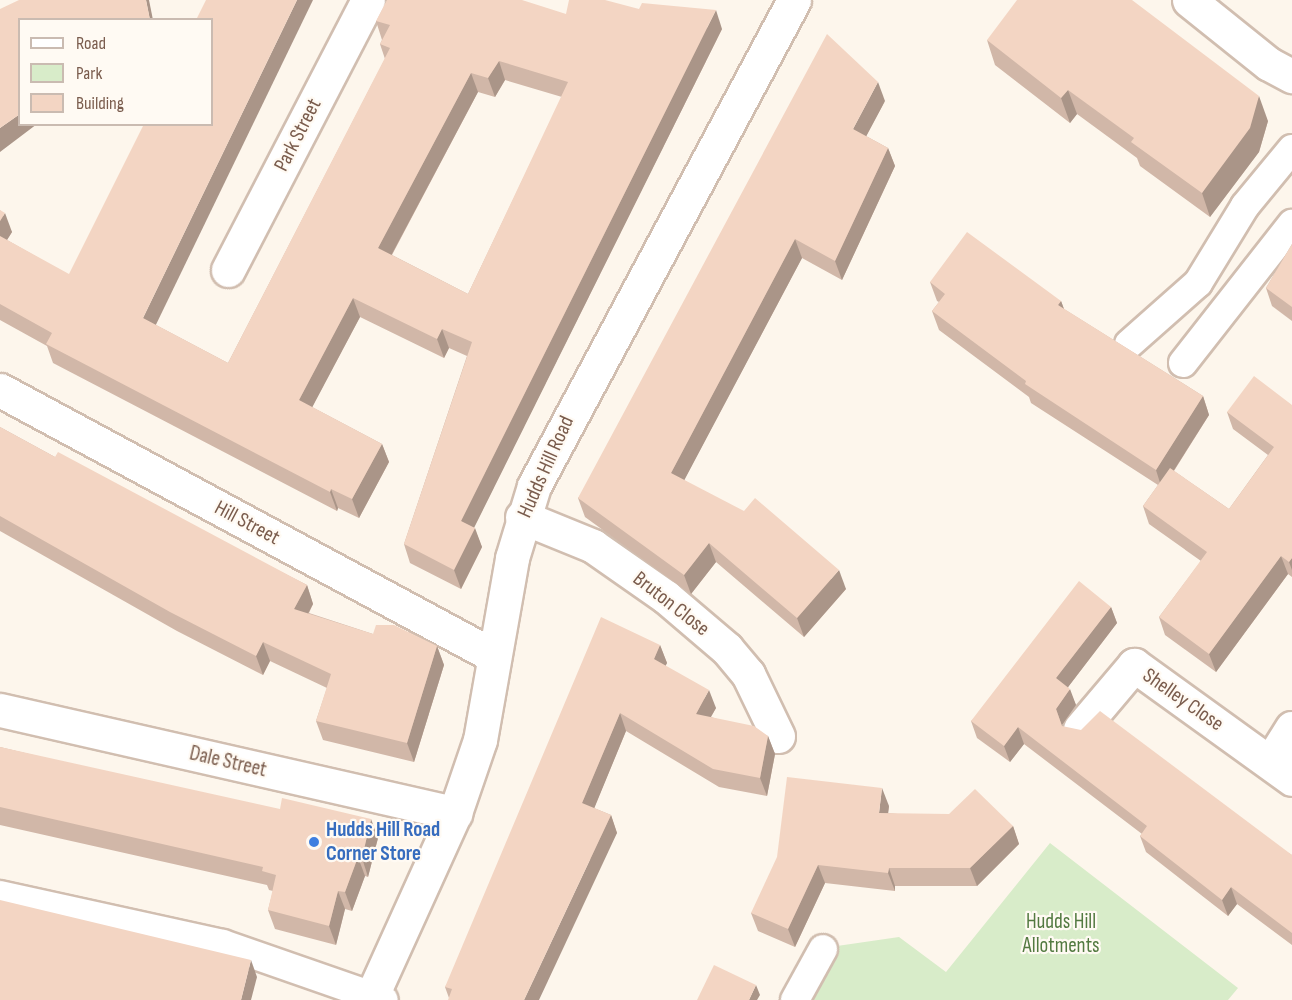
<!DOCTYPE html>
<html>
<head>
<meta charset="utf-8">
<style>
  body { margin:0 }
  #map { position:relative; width:1292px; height:1000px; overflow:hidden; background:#fdf6ec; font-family:"Sofia Sans Condensed",sans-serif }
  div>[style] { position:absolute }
  .green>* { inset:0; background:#d8ecc9 }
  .roads { filter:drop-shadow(2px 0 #d1beb0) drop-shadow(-2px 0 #d1beb0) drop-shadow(0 2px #d1beb0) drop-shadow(0 -2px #d1beb0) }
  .lane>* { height:28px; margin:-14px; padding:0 14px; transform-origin:14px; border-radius:14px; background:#fff }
  .street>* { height:33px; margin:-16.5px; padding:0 16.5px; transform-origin:16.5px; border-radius:16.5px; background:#fff }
  .wall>* { inset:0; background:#d1b7a8 }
  .shaded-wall>* { inset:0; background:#aa9588 }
  .building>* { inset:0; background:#f3d5c3 }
  .dots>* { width:16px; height:16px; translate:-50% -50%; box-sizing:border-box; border:3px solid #fffaf3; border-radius:50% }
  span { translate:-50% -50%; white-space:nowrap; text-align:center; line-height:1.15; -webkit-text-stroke:4.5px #fffaf3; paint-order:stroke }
  .street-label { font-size:21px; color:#7a5c4d }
  .shop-label { font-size:21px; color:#366cbe; font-weight:700 }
  .left { translate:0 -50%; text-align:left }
  .park-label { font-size:21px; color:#537a41 }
  .legend { position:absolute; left:18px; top:18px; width:195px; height:108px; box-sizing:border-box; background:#fffaf3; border:2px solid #cabbb1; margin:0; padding:8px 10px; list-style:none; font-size:18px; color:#7a5c4d }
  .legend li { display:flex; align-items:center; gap:12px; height:30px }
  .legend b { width:30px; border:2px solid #cabbb1 }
</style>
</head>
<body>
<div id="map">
  <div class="green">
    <i style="clip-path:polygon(1050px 843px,1238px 988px,1228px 1000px,808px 1000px,837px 946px,899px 937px,946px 972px)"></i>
  </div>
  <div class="roads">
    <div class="lane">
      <i style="left:1129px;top:344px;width:92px;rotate:-41.5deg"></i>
      <i style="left:1198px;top:283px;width:90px;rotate:-58.6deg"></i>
      <i style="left:1245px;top:206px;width:74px;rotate:-50.5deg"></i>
      <i style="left:1183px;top:363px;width:177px;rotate:-51.9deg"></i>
      <i style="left:0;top:895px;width:228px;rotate:12.4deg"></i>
      <i style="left:223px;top:944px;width:170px;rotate:19.2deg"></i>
      <i style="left:795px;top:1000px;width:58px;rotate:-61.2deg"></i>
    </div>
    <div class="street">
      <i style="left:1189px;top:0;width:102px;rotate:38.7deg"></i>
      <i style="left:1269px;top:64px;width:26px;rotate:28deg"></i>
      <i style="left:228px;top:270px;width:304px;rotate:-62.6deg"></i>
      <i style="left:0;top:390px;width:561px;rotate:28.3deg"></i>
      <i style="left:522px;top:517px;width:77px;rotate:22.2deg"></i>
      <i style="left:593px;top:546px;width:89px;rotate:34.9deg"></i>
      <i style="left:666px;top:597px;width:80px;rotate:40.4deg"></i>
      <i style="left:727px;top:649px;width:33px;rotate:50deg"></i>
      <i style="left:748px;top:674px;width:69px;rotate:64.2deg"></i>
      <i style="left:0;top:710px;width:467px;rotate:12.8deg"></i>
      <i style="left:1080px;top:729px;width:84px;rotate:-49.8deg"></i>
      <i style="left:1134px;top:665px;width:195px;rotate:35.8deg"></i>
      <i style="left:1271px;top:761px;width:39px;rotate:-58deg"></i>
      <i style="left:370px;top:1000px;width:205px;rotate:-65.6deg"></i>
      <i style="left:455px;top:813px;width:77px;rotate:-71.1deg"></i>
      <i style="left:480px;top:740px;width:185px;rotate:-80deg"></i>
      <i style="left:512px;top:558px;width:75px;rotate:-73deg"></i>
      <i style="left:534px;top:486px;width:551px;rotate:-61.85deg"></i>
    </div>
  </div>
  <div class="wall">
    <i style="clip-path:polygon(evenodd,566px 14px,722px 29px,474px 527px,482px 547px,461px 589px,410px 563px,404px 544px,467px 356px,449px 348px,444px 358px,360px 317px,312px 407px,382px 444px,389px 462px,359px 518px,338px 508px,337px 511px,53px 363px,47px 346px,0 320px,0 210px,12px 232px,7px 240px,156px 325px,228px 363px,385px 59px,380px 44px,382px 40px,376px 21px,566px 14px,505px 80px,562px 97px,468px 294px,392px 255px,478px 92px,495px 97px,505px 80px)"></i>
    <i style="clip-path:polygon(987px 40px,1268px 121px,1259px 152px,1210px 217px,1140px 166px,1137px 158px,1077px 114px,1070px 123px,995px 65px)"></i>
    <i style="clip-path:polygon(885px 101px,866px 136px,888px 148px,895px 166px,842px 280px,802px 258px,684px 480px,846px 589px,804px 637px,716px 562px,691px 594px,585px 517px,578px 498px)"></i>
    <i style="clip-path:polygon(1292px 244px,1292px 321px,1272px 306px,1266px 288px)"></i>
    <i style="clip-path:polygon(930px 282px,1061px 301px,1064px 309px,1203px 396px,1209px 415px,1174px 471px,1229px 509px,1268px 455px,1233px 429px,1227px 412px,1292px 405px,1292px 577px,1288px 574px,1216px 672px,1165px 635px,1159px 617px,1201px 561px,1149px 524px,1143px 506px,1158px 485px,1031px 403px,1029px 397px,939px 330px,932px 311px,939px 302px,937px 301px)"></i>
    <i style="clip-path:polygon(0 427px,55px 457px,307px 585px,313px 604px,309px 613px,373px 634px,437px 646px,444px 665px,414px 762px,323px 740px,316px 721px,327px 688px,270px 661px,263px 675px,177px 631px,0 531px)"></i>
    <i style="clip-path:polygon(1111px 607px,1117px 623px,1068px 687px,1076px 705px,1062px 725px,1062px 727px,1292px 855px,1292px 945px,1237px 904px,1228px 916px,1146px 852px,1140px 836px,1142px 834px,1024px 744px,1010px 762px,977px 738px,971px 721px)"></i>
    <i style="clip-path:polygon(660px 645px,667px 663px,665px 666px,716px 708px,711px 717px,768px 736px,775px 754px,767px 796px,719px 787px,626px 731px,594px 808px,611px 815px,617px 833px,449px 998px,445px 987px)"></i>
    <i style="clip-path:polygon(0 747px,378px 838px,368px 877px,365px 876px,352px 911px,345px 909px,336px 945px,275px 929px,268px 910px,273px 891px,269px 890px,267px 885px,0 825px)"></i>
    <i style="clip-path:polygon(889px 806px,888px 813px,1013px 826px,1019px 844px,977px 886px,895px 886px,895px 891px,825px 883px,795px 947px,758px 931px,751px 913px)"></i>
  </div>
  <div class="shaded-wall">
    <i style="clip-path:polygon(146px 0,149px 0,153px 20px,150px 20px)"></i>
    <i style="clip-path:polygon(297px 0,313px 0,150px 337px,143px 318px)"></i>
    <i style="clip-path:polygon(716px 10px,722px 29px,468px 540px,461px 521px)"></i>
    <i style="clip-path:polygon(499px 61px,505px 80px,495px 97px,488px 78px)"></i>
    <i style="clip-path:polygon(471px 73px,478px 92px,385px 267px,378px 248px)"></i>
    <i style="clip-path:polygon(878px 82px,885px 101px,860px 148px,853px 129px)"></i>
    <i style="clip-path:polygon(1068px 90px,1077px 114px,1070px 123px,1061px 98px)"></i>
    <i style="clip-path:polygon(1259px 96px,1268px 121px,1259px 152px,1210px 217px,1202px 193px)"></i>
    <i style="clip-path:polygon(20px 114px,20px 124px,37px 124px,0 152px,0 128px)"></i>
    <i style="clip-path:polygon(888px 148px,895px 166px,842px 280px,835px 261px)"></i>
    <i style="clip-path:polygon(5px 213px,12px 232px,0 251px,0 221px)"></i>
    <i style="clip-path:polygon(795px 239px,802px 258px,678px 492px,671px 473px)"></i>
    <i style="clip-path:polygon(353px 298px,360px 317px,306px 419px,299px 400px)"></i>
    <i style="clip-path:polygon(1061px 301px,1068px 320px,1058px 305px)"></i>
    <i style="clip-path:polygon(442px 329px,449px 348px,444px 358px,437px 339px)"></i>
    <i style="clip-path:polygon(1203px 396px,1209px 415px,1162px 489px,1156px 470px)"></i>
    <i style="clip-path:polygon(382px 444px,389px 462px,359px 518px,352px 499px)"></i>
    <i style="clip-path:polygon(331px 489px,338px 508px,337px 511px,330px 492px)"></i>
    <i style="clip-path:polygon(475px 528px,482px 547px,461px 589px,454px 570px)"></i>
    <i style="clip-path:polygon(709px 543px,716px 562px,691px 594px,684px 575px)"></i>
    <i style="clip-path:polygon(1281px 556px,1288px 574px,1216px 672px,1209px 654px)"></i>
    <i style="clip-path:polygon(1292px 558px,1292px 570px,1289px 562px)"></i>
    <i style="clip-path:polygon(839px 570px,846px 589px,804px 637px,797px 618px)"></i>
    <i style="clip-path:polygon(307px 585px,313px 604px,301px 627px,294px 609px)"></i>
    <i style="clip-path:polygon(1111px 607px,1117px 623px,1062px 695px,1056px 678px)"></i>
    <i style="clip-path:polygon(263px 642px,270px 661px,263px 675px,256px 656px)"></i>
    <i style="clip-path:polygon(660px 645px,667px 663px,660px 677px,654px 659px)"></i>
    <i style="clip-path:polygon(437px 646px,444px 665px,414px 762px,407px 743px)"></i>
    <i style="clip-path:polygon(1070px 689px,1076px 705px,1062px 725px,1068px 743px,1056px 709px)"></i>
    <i style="clip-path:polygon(709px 690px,716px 708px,702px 732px,696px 714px)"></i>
    <i style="clip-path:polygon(620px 713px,626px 731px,589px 821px,582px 803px)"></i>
    <i style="clip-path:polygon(1018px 727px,1024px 744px,1010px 762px,1004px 746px)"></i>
    <i style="clip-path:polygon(768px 736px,775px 754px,767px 796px,760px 778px)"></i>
    <i style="clip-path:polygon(882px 788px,889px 806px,886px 831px,879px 813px)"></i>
    <i style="clip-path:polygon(611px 815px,617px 833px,539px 1000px,524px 1000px)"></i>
    <i style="clip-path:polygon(371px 819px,378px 838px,368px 877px,362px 858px)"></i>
    <i style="clip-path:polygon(1013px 826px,1019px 844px,977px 886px,970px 868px)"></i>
    <i style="clip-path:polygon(358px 857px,365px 876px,352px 911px,345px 892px)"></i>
    <i style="clip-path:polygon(818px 865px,825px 883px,795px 947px,788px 929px)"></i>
    <i style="clip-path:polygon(889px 868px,895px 886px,895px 891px,888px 873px)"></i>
    <i style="clip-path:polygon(1231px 887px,1237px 904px,1228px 916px,1222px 900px)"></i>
    <i style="clip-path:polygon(338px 891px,345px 909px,336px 945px,329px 926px)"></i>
    <i style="clip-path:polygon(251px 960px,257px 977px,251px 1000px,241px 1000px)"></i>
    <i style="clip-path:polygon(756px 985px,760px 995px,757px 1000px,749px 1000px)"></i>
  </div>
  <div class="building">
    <i style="clip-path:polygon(19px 0,146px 0,150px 20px,20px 20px,20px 114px,0 128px,0 9px)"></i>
    <i style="clip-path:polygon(evenodd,206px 0,297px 0,143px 318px,228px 363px,390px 48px,380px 44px,390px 25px,376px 21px,387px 0,522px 0,566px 14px,569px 0,605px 0,639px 9px,642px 3px,716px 10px,461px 521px,475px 528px,454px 570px,404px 544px,472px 342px,442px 329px,437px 339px,353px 298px,299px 400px,382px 444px,352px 499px,331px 489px,330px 492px,46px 344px,52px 333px,0 304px,0 236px,69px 274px,144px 124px,212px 124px,212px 20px,196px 20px,206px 0,499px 61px,568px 82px,468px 294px,378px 248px,471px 73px,488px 78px,499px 61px)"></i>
    <i style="clip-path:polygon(1017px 0,1132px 0,1259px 96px,1250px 128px,1202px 193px,1131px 142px,1134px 138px,1068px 90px,1061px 98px,987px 40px)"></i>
    <i style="clip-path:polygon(827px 34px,878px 82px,853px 129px,888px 148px,835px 261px,795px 239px,671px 473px,744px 511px,755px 498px,839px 570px,797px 618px,709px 543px,684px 575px,578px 498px)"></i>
    <i style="clip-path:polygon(0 210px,5px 213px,0 221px)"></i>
    <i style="clip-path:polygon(967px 232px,1061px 301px,1058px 305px,1203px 396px,1156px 470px,1025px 384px,1026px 381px,932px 311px,945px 294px,930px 282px)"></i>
    <i style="clip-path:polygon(1292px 244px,1292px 307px,1266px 288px)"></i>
    <i style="clip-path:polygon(1254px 376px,1292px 405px,1292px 558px,1289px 562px,1281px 556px,1209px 654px,1159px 617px,1207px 552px,1143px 506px,1170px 468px,1229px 509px,1274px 447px,1227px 412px)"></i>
    <i style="clip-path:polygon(0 427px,55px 457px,58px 452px,307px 585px,294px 609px,373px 634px,376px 625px,394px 625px,437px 646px,407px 743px,316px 721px,331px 674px,263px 642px,256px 656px,170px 612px,0 516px)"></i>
    <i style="clip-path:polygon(1079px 581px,1111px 607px,1056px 678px,1070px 689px,1056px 709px,1062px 726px,1081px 730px,1100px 711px,1292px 855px,1292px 933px,1231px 887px,1222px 900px,1140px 836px,1147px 826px,1018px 727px,1004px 746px,971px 721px)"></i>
    <i style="clip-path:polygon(601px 617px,660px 645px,654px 659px,709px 690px,696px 714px,754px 726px,768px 736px,760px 778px,713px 769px,620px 713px,582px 803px,611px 815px,524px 1000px,448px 1000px,452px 989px,445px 987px)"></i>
    <i style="clip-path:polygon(0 747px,280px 809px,282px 798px,371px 819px,362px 858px,358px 857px,345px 892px,338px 891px,329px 926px,268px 910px,276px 875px,262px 871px,263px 867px,0 807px)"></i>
    <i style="clip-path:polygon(787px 777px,882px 788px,879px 813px,949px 814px,975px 789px,1013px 826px,970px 868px,889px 868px,888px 873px,818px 865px,788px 929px,751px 913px,777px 857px)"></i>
    <i style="clip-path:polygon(0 900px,251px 960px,241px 1000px,0 1000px)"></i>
    <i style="clip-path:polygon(714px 965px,756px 985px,749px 1000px,697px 1000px)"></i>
  </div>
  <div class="dots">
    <i style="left:314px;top:842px;background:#3f7fe0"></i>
  </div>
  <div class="street-label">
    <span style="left:298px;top:135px;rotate:-63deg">Park Street</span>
    <span style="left:546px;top:467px;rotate:-66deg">Hudds Hill Road</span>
    <span style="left:247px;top:523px;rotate:28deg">Hill Street</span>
    <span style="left:671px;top:604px;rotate:38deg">Bruton Close</span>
    <span style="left:1183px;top:700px;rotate:35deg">Shelley Close</span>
    <span style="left:228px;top:762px;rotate:13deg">Dale Street</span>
  </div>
  <div class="shop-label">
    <span class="left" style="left:326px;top:842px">Hudds Hill Road<br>Corner Store</span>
  </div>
  <div class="park-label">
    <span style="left:1061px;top:934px">Hudds Hill<br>Allotments</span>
  </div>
  <ul class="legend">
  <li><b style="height:8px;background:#fff"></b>Road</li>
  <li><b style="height:16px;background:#d8ecc9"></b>Park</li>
  <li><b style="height:16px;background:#f3d5c3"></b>Building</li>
  </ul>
</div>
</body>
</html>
